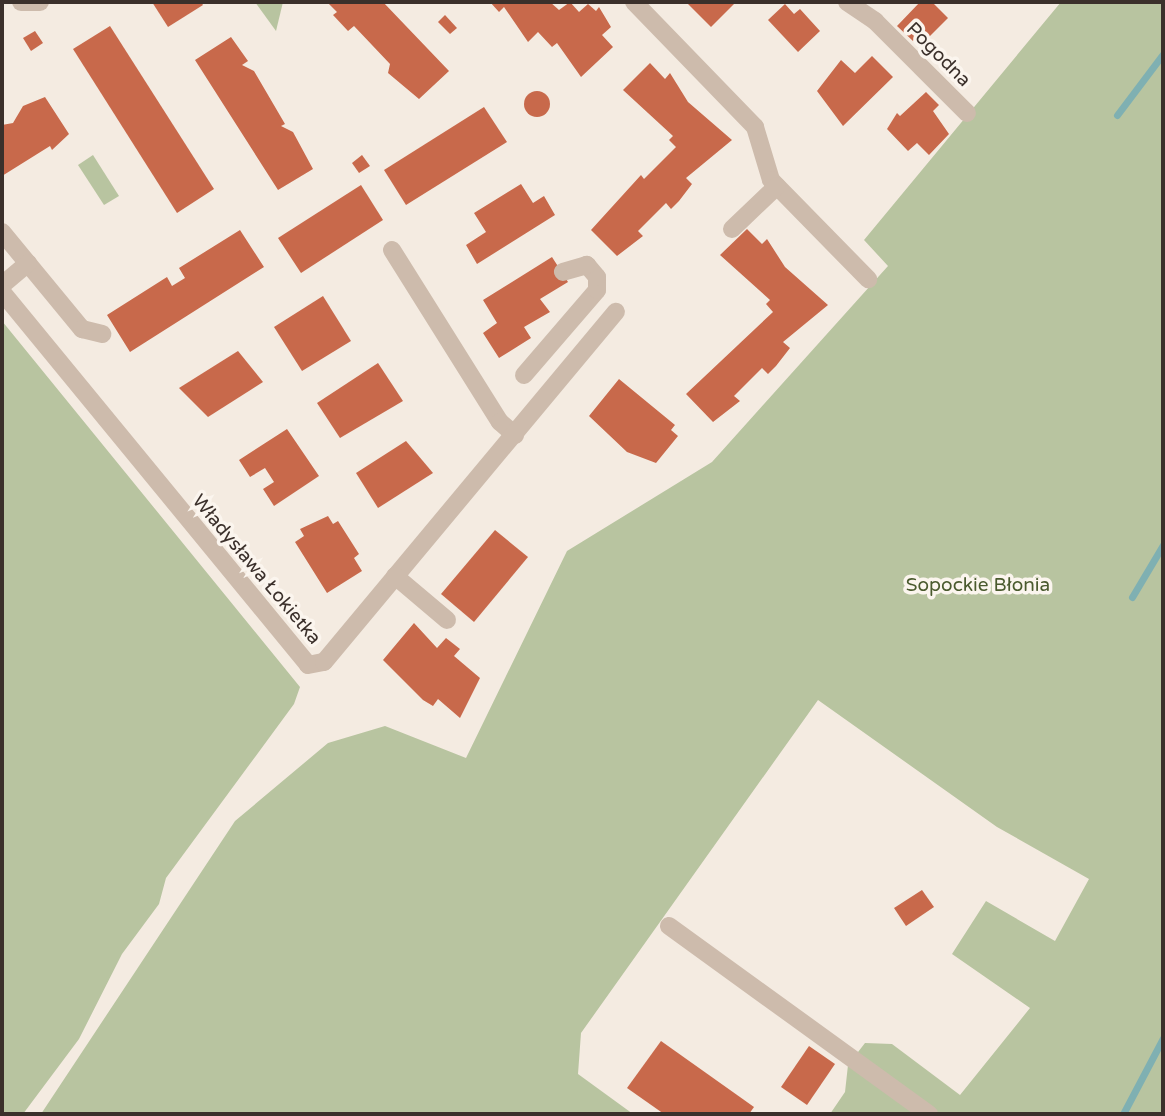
<!DOCTYPE html>
<html>
<head>
<meta charset="utf-8">
<style>
  body { margin:0 }
  #map { position:relative; width:1165px; height:1116px; overflow:hidden; background:#f4ebe1; font-family:"Varela Round",sans-serif }
  div>[style] { position:absolute }
  .green>* { inset:0; background:#b8c4a0 }
  .stream>* { height:7px; margin:-3.5px; padding:0 3.5px; transform-origin:3.5px; border-radius:3.5px; background:#7fb0b2 }
  .building>* { inset:0; background:#c8694b }
  .round { border-radius:50% }
  .minor>* { height:18px; margin:-9px; padding:0 9px; transform-origin:9px; border-radius:9px; background:#cdbbac }
  span { translate:-50% -50%; white-space:nowrap; text-align:center; line-height:1.15; -webkit-text-stroke:7px #fbf5ee; paint-order:stroke }
  .street-label { font-size:19px; color:#3b302b }
  .park-label { font-size:19px; color:#4a5a2e }
  .frame { position:absolute; inset:0; border:4px solid #3b302b; pointer-events:none }
</style>
</head>
<body>
<div id="map">
  <div class="green">
    <i style="clip-path:polygon(255px 2px,283px 2px,276px 31px)"></i>
    <i style="clip-path:polygon(1061px 2px,1163px 2px,1163px 1114px,830px 1114px,845px 1092px,848px 1065px,865px 1043px,892px 1044px,960px 1095px,1030px 1008px,952px 954px,986px 901px,1055px 941px,1089px 879px,997px 827px,818px 700px,581px 1033px,578px 1074px,633px 1114px,41px 1114px,235px 821px,328px 743px,385px 726px,466px 758px,567px 551px,712px 462px,888px 266px,864px 240px)"></i>
    <i style="clip-path:polygon(93px 155px,119px 196px,104px 205px,78px 165px)"></i>
    <i style="clip-path:polygon(2px 321px,300px 687px,294px 704px,166px 878px,159px 904px,122px 954px,79px 1039px,23px 1114px,2px 1114px)"></i>
  </div>
  <div class="stream">
    <i style="left:1117px;top:115px;width:76px;rotate:-53deg"></i>
    <i style="left:1132px;top:597px;width:61px;rotate:-59.2deg"></i>
    <i style="left:1123px;top:1114px;width:86px;rotate:-62.2deg"></i>
  </div>
  <div class="building">
    <i style="clip-path:polygon(152px 2px,201px 2px,203px 5px,168px 27px)"></i>
    <i style="clip-path:polygon(327px 2px,383px 2px,449px 71px,419px 99px,388px 73px,390px 64px,354px 26px,348px 31px,333px 15px,337px 12px)"></i>
    <i style="clip-path:polygon(490px 2px,550px 2px,559px 10px,570px 2px,579px 12px,588px 4px,596px 11px,599px 7px,611px 27px,602px 35px,613px 47px,581px 77px,557px 43px,552px 47px,538px 32px,528px 42px,504px 7px,499px 12px)"></i>
    <i style="clip-path:polygon(686px 2px,736px 2px,711px 27px)"></i>
    <i style="clip-path:polygon(920px 2px,932px 2px,948px 18px,926px 40px,920px 33px,913px 41px,897px 26px)"></i>
    <i style="clip-path:polygon(785px 4px,794px 14px,800px 9px,820px 31px,798px 52px,768px 20px)"></i>
    <i style="clip-path:polygon(445px 15px,457px 28px,450px 34px,438px 22px)"></i>
    <i style="clip-path:polygon(110px 26px,214px 189px,177px 213px,73px 49px)"></i>
    <i style="clip-path:polygon(35px 31px,43px 43px,31px 51px,23px 38px)"></i>
    <i style="clip-path:polygon(231px 37px,248px 61px,242px 65px,254px 71px,285px 124px,281px 126px,293px 132px,313px 169px,278px 190px,195px 60px)"></i>
    <i style="clip-path:polygon(872px 56px,893px 77px,843px 126px,817px 91px,841px 60px,855px 73px)"></i>
    <i style="clip-path:polygon(650px 63px,665px 79px,670px 73px,688px 102px,732px 140px,686px 178px,692px 184px,679px 201px,671px 209px,666px 203px,638px 231px,643px 236px,617px 256px,591px 230px,641px 175px,644px 179px,676px 147px,669px 140px,673px 136px,623px 90px)"></i>
    <i class="round" style="left:524px;top:91px;width:26px;height:26px"></i>
    <i style="clip-path:polygon(926px 92px,939px 105px,933px 111px,949px 134px,929px 155px,917px 143px,908px 151px,887px 129px,897px 113px,900px 116px)"></i>
    <i style="clip-path:polygon(45px 97px,69px 134px,52px 150px,50px 146px,2px 176px,2px 125px,13px 123px,23px 106px)"></i>
    <i style="clip-path:polygon(484px 107px,507px 142px,406px 205px,384px 170px)"></i>
    <i style="clip-path:polygon(362px 155px,370px 166px,359px 173px,352px 163px)"></i>
    <i style="clip-path:polygon(521px 184px,533px 203px,544px 196px,555px 215px,477px 264px,466px 245px,486px 232px,474px 213px)"></i>
    <i style="clip-path:polygon(361px 185px,383px 220px,301px 273px,278px 238px)"></i>
    <i style="clip-path:polygon(747px 229px,762px 244px,767px 239px,785px 267px,828px 305px,783px 342px,790px 348px,776px 366px,768px 374px,762px 368px,734px 396px,740px 401px,713px 422px,686px 394px,773px 312px,766px 304px,770px 300px,720px 255px)"></i>
    <i style="clip-path:polygon(240px 230px,264px 267px,130px 352px,107px 315px,167px 277px,172px 286px,185px 278px,179px 268px)"></i>
    <i style="clip-path:polygon(552px 257px,568px 282px,540px 299px,550px 312px,524px 327px,531px 338px,499px 358px,483px 333px,497px 323px,483px 300px)"></i>
    <i style="clip-path:polygon(323px 296px,351px 341px,302px 371px,274px 327px)"></i>
    <i style="clip-path:polygon(238px 351px,263px 382px,208px 417px,179px 388px)"></i>
    <i style="clip-path:polygon(378px 363px,403px 401px,340px 438px,317px 403px)"></i>
    <i style="clip-path:polygon(619px 379px,675px 425px,671px 430px,678px 436px,656px 463px,627px 452px,589px 416px)"></i>
    <i style="clip-path:polygon(287px 429px,319px 476px,274px 506px,263px 489px,274px 482px,265px 468px,250px 477px,239px 460px)"></i>
    <i style="clip-path:polygon(406px 441px,433px 473px,378px 508px,356px 473px)"></i>
    <i style="clip-path:polygon(328px 516px,333px 524px,338px 521px,359px 554px,354px 558px,362px 571px,327px 593px,295px 542px,304px 536px,300px 529px)"></i>
    <i style="clip-path:polygon(495px 530px,528px 557px,474px 622px,441px 594px)"></i>
    <i style="clip-path:polygon(414px 623px,437px 648px,446px 638px,460px 649px,454px 656px,480px 678px,460px 718px,438px 699px,433px 706px,423px 700px,383px 660px)"></i>
    <i style="clip-path:polygon(922px 890px,934px 907px,906px 926px,894px 908px)"></i>
    <i style="clip-path:polygon(661px 1041px,754px 1107px,749px 1114px,664px 1114px,627px 1088px)"></i>
    <i style="clip-path:polygon(809px 1046px,835px 1064px,807px 1105px,781px 1087px)"></i>
  </div>
  <div class="minor">
    <i style="left:21px;top:2px;width:19px"></i>
    <i style="left:634px;top:2px;width:174px;rotate:45.9deg"></i>
    <i style="left:755px;top:127px;width:55px;rotate:73.2deg"></i>
    <i style="left:771px;top:180px;width:139px;rotate:45.6deg"></i>
    <i style="left:847px;top:2px;width:34px;rotate:34deg"></i>
    <i style="left:875px;top:21px;width:130px;rotate:45deg"></i>
    <i style="left:732px;top:229px;width:62px;rotate:-43.7deg"></i>
    <i style="left:2px;top:232px;width:126px;rotate:50.5deg"></i>
    <i style="left:82px;top:329px;width:21px;rotate:14deg"></i>
    <i style="left:392px;top:250px;width:203px;rotate:57.9deg"></i>
    <i style="left:500px;top:422px;width:20px;rotate:41deg"></i>
    <i style="left:2px;top:285px;width:34px;rotate:-40deg"></i>
    <i style="left:2px;top:292px;width:482px;rotate:50.6deg"></i>
    <i style="left:308px;top:665px;width:16px;rotate:-11deg"></i>
    <i style="left:324px;top:662px;width:456px;rotate:-50.2deg"></i>
    <i style="left:524px;top:375px;width:112px;rotate:-49.3deg"></i>
    <i style="left:597px;top:290px;width:13px;rotate:-90deg"></i>
    <i style="left:597px;top:277px;width:16px;rotate:-130deg"></i>
    <i style="left:587px;top:265px;width:25px;rotate:164deg"></i>
    <i style="left:395px;top:576px;width:68px;rotate:40.2deg"></i>
    <i style="left:669px;top:926px;width:321px;rotate:35.9deg"></i>
  </div>
  <div class="street-label">
    <span style="left:938px;top:55px;rotate:45deg">Pogodna</span>
    <span style="left:256px;top:570px;rotate:50deg">Władysława Łokietka</span>
  </div>
  <div class="park-label">
    <span style="left:978px;top:586px">Sopockie Błonia</span>
  </div>
  <div class="frame"></div>
</div>
</body>
</html>
